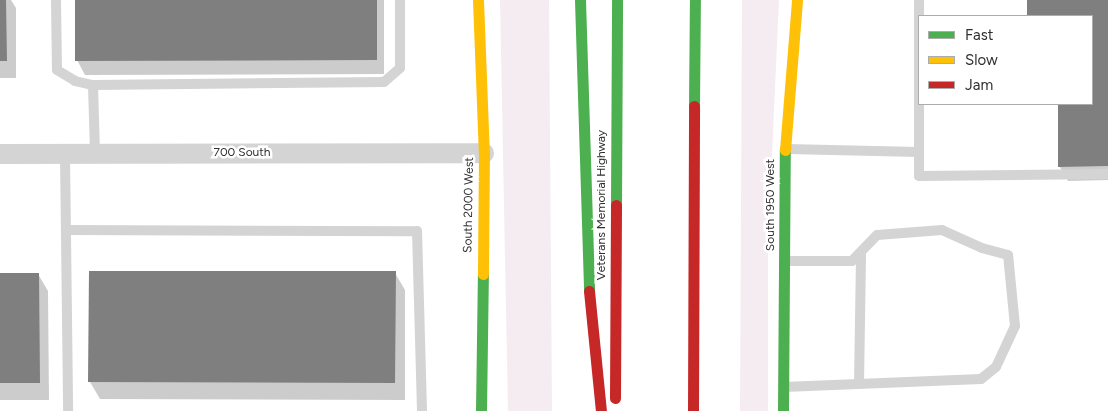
<!DOCTYPE html>
<html>
<head>
<meta charset="utf-8">
<style>
  body { margin:0 }
  #map { position:relative; width:1108px; height:411px; overflow:hidden; background:#fff; font-family:Figtree,sans-serif }
  div>[style] { position:absolute }
  .green>* { inset:0; background:#f5ecf1 }
  .shadow>* { inset:0; background:#0003 }
  .building>* { inset:0; background:#7f7f7f }
  .lane>* { height:10px; margin:-5px; padding:0 5px; transform-origin:5px; border-radius:5px; background:#d4d4d4 }
  .street>* { height:20px; margin:-10px; padding:0 10px; transform-origin:10px; border-radius:10px; background:#d4d4d4 }
  .fast>* { height:11px; margin:-5.5px; padding:0 5.5px; transform-origin:5.5px; border-radius:5.5px; background:#4caf50 }
  .slow>* { height:11px; margin:-5.5px; padding:0 5.5px; transform-origin:5.5px; border-radius:5.5px; background:#ffc107 }
  .jam>* { height:11px; margin:-5.5px; padding:0 5.5px; transform-origin:5.5px; border-radius:5.5px; background:#c62828 }
  span { translate:-50% -50%; white-space:nowrap; text-align:center; line-height:1.15; -webkit-text-stroke:5px #fff; paint-order:stroke }
  .street-label { font-size:12px; color:#2f2f2f }
  .legend { position:absolute; left:918px; top:15px; width:175px; height:90px; box-sizing:border-box; background:#fff; border:1px solid #acacac; margin:0; padding:6px 9px; list-style:none; font-size:15px; color:#2f2f2f }
  .legend li { display:flex; align-items:center; gap:10px; height:25px }
  .legend b { width:25px; border:1px solid #acacac }
</style>
</head>
<body>
<div id="map">
  <div class="green">
    <i style="clip-path:polygon(500px 0,549px 0,552px 411px,508px 411px)"></i>
    <i style="clip-path:polygon(742px 0,779px 0,768px 243px,768px 411px,740px 411px)"></i>
  </div>
  <div class="shadow">
    <i style="clip-path:polygon(0 0,11px 0,16px 8px,16px 78px,0 78px)"></i>
    <i style="clip-path:polygon(77px 0,384px 0,384px 74px,85px 75px,77px 60px)"></i>
    <i style="clip-path:polygon(1029px 0,1108px 0,1108px 180px,1068px 181px,1060px 167px,1060px 105px,1036px 104px,1092px 104px,1092px 16px,1029px 16px)"></i>
    <i style="clip-path:polygon(395px 273px,405px 290px,405px 400px,100px 399px,90px 382px)"></i>
    <i style="clip-path:polygon(0 274px,38px 274px,48px 291px,49px 400px,0 400px)"></i>
  </div>
  <div class="building">
    <i style="clip-path:polygon(0 0,6px 0,7px 61px,0 61px)"></i>
    <i style="clip-path:polygon(75px 0,377px 0,377px 60px,75px 61px)"></i>
    <i style="clip-path:polygon(1027px 0,1108px 0,1108px 166px,1058px 167px,1058px 104px,1092px 104px,1092px 16px,1027px 16px)"></i>
    <i style="clip-path:polygon(89px 271px,396px 271px,395px 383px,88px 382px)"></i>
    <i style="clip-path:polygon(0 273px,39px 273px,40px 383px,0 383px)"></i>
  </div>
  <div class="lane">
    <i style="left:56px;top:0;width:70px;rotate:89.2deg"></i>
    <i style="left:57px;top:70px;width:21px;rotate:31deg"></i>
    <i style="left:75px;top:81px;width:18px;rotate:13deg"></i>
    <i style="left:93px;top:85px;width:291px;rotate:-0.6deg"></i>
    <i style="left:384px;top:82px;width:21px;rotate:-41deg"></i>
    <i style="left:400px;top:68px;width:68px;rotate:-90deg"></i>
    <i style="left:919px;top:0;width:176px;rotate:90deg"></i>
    <i style="left:919px;top:176px;width:189px;rotate:-0.6deg"></i>
    <i style="left:93px;top:85px;width:69px;rotate:88.3deg"></i>
    <i style="left:787px;top:149px;width:132px;rotate:1.3deg"></i>
    <i style="left:65px;top:154px;width:257px;rotate:89.3deg"></i>
    <i style="left:66px;top:230px;width:351px;rotate:0.2deg"></i>
    <i style="left:417px;top:231px;width:180px;rotate:88.4deg"></i>
    <i style="left:859px;top:384px;width:129px;rotate:-89.1deg"></i>
    <i style="left:784px;top:387px;width:197px;rotate:-2.3deg"></i>
    <i style="left:981px;top:379px;width:19px;rotate:-39deg"></i>
    <i style="left:996px;top:367px;width:45px;rotate:-65.1deg"></i>
    <i style="left:1015px;top:326px;width:71px;rotate:-95.6deg"></i>
    <i style="left:1008px;top:255px;width:27px;rotate:-165deg"></i>
    <i style="left:982px;top:248px;width:44px;rotate:-155.8deg"></i>
    <i style="left:942px;top:230px;width:65px;rotate:175.6deg"></i>
    <i style="left:877px;top:235px;width:36px;rotate:134deg"></i>
    <i style="left:852px;top:261px;width:67px;rotate:180deg"></i>
  </div>
  <div class="street">
    <i style="left:0;top:154px;width:484px;rotate:-0.1deg"></i>
  </div>
  <div class="fast">
    <i style="left:580px;top:0;width:291px;rotate:88.2deg"></i>
    <i style="left:694px;top:106px;width:106px;rotate:-89.5deg"></i>
    <i style="left:616px;top:205px;width:205px;rotate:-89.7deg"></i>
    <i style="left:481px;top:411px;width:137px;rotate:-89.2deg"></i>
    <i style="left:783px;top:411px;width:261px;rotate:-89.6deg"></i>
  </div>
  <div class="slow">
    <i style="left:478px;top:0;width:153px;rotate:87.8deg"></i>
    <i style="left:484px;top:153px;width:121px;rotate:90.5deg"></i>
    <i style="left:785px;top:150px;width:150px;rotate:-85.4deg"></i>
  </div>
  <div class="jam">
    <i style="left:589px;top:291px;width:121px;rotate:84.3deg"></i>
    <i style="left:615px;top:398px;width:193px;rotate:-89.7deg"></i>
    <i style="left:693px;top:411px;width:305px;rotate:-89.8deg"></i>
  </div>
  <div class="street-label">
    <span style="left:242px;top:153px">700 South</span>
    <span style="left:469px;top:205px;rotate:-89deg">South 2000 West</span>
    <span style="left:602px;top:205px;rotate:-90deg">Veterans Memorial Highway</span>
    <span style="left:771px;top:205px;rotate:-90deg">South 1950 West</span>
  </div>
  <ul class="legend">
  <li><b style="height:6px;background:#4caf50"></b>Fast</li>
  <li><b style="height:6px;background:#ffc107"></b>Slow</li>
  <li><b style="height:6px;background:#c62828"></b>Jam</li>
  </ul>
</div>
</body>
</html>
